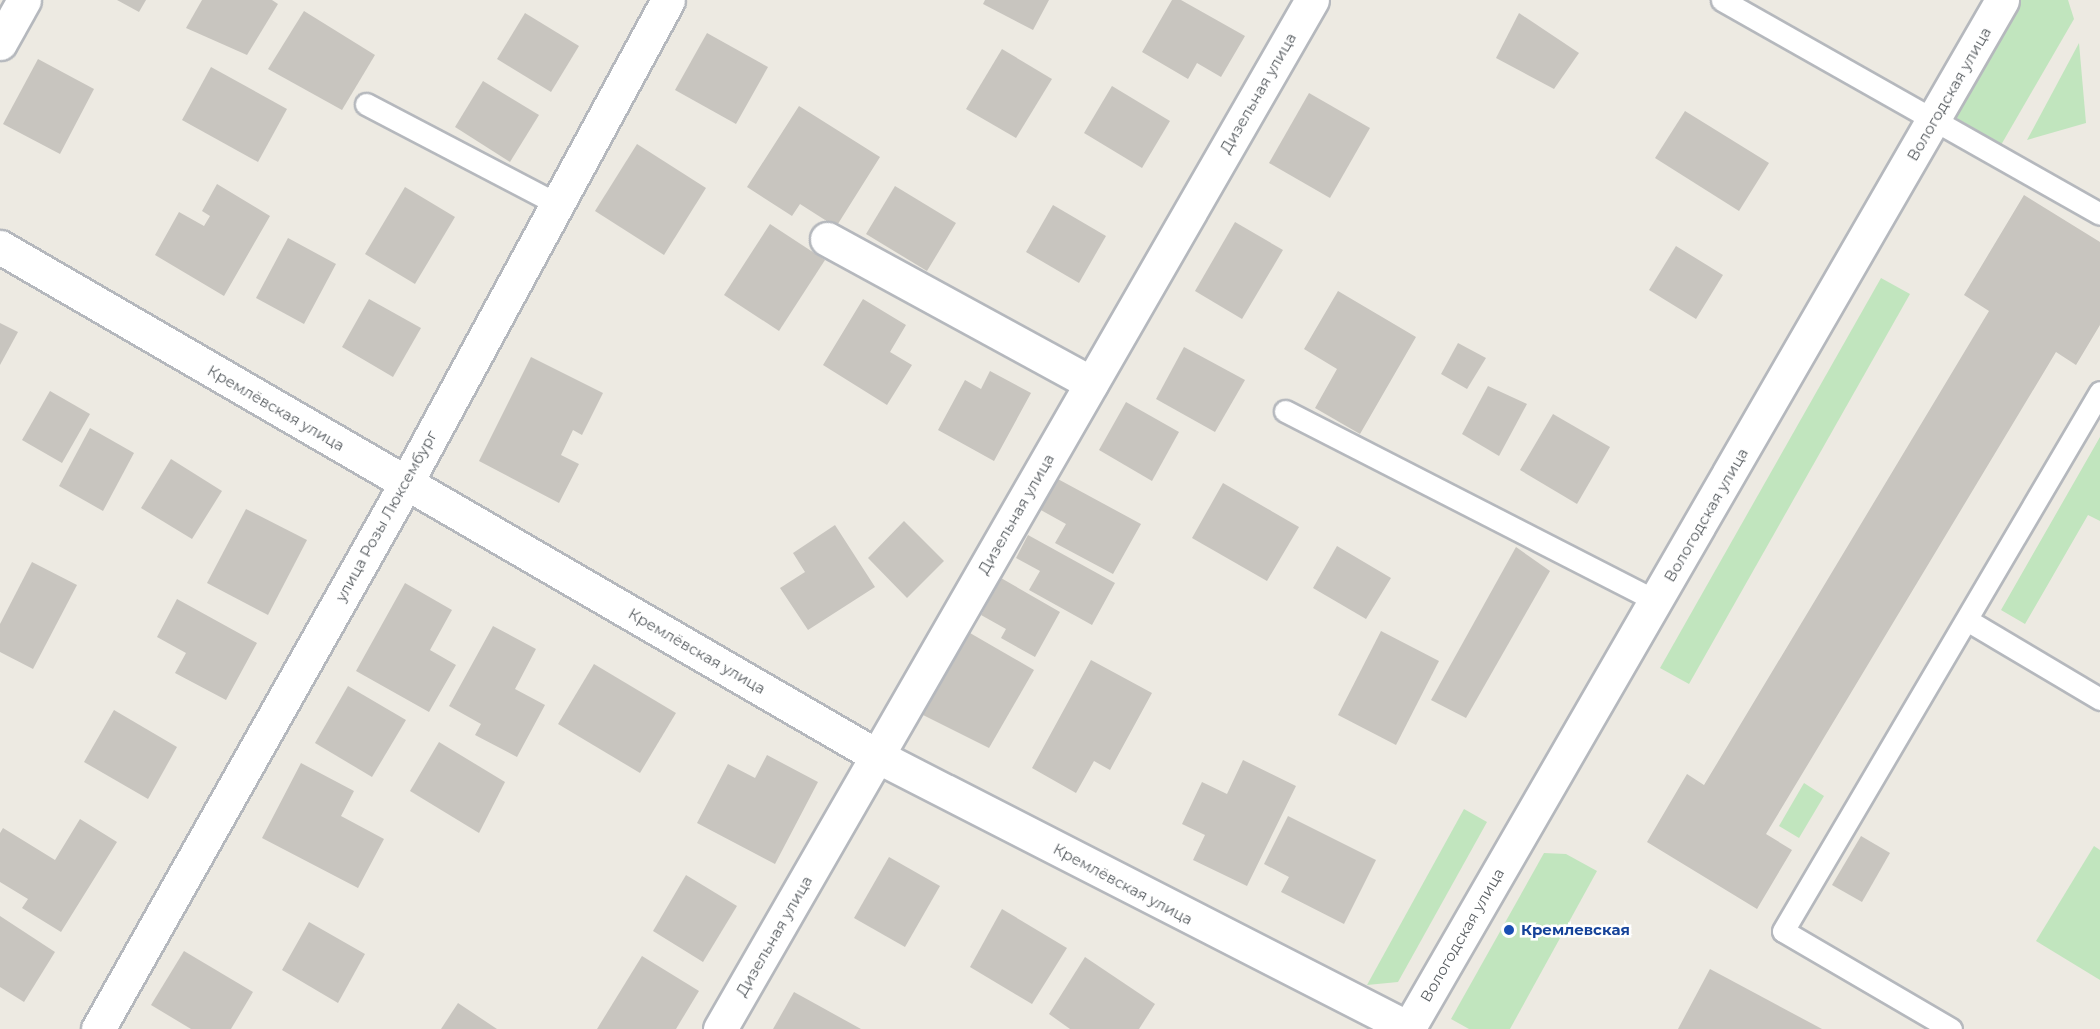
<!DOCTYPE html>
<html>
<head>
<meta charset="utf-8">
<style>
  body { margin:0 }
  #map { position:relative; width:2100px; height:1029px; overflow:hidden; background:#edeae2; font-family:Montserrat,sans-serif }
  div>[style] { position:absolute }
  .green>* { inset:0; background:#c1e5be }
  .building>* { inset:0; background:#c8c5bf }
  .roads { filter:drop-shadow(2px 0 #b5b8bd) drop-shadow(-2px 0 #b5b8bd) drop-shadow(0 2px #b5b8bd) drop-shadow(0 -2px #b5b8bd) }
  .lane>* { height:21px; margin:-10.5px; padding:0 10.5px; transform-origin:10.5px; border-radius:10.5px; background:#fff }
  .street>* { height:33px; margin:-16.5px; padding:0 16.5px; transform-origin:16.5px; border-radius:16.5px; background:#fff }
  .secondary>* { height:33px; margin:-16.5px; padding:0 16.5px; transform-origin:16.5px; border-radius:16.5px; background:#fff }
  .dots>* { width:16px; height:16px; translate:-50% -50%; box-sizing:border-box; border:3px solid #fff; border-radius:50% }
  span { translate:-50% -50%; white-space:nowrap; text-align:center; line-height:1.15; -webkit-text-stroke:5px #fff; paint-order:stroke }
  .street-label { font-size:15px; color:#5a5f63 }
  .transit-label { font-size:15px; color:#164399; font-weight:700 }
  .left { translate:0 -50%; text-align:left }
</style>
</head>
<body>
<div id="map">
  <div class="green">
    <i style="clip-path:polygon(2014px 0,2068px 0,2074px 19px,2001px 145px,1948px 113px)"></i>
    <i style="clip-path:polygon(2079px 43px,2086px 123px,2027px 140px)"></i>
    <i style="clip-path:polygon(1881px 278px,1910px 294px,1689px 684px,1660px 668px)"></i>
    <i style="clip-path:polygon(2100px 437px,2100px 521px,2088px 515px,2025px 624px,2001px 610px)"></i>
    <i style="clip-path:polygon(1804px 783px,1824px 796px,1799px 838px,1779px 826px)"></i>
    <i style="clip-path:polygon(1464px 809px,1487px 822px,1398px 982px,1367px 985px)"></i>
    <i style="clip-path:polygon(2094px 846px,2100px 850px,2100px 980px,2036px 941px)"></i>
    <i style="clip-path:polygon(1544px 853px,1566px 854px,1597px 871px,1510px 1029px,1469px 1029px,1451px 1019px)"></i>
  </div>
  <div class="building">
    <i style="clip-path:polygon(117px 0,146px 0,139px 12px)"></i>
    <i style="clip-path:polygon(202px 0,272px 0,278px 4px,247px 55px,186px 28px)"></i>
    <i style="clip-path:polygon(985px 0,1049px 0,1033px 30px,983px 4px)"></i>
    <i style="clip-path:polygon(1172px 0,1181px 0,1245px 36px,1221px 77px,1197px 63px,1188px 79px,1142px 52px)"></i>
    <i style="clip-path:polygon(304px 11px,375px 55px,342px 110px,268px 69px)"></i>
    <i style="clip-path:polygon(525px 13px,579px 46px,551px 92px,497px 59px)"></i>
    <i style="clip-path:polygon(1519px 13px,1579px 53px,1554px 89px,1496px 58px)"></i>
    <i style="clip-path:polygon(707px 33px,768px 67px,736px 124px,675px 90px)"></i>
    <i style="clip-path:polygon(1002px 49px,1052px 79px,1016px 138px,966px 109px)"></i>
    <i style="clip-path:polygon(38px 59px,94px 89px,60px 154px,3px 124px)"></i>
    <i style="clip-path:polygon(211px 67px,287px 109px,258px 162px,182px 120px)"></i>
    <i style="clip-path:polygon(483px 81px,539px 115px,510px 162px,455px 127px)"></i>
    <i style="clip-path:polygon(1112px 86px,1170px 121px,1142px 168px,1084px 133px)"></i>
    <i style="clip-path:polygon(1309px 93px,1370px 128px,1330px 198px,1269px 163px)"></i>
    <i style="clip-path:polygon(799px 106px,880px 157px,836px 227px,800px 204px,792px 216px,747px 187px)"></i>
    <i style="clip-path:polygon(1685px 111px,1769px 163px,1739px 211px,1655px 158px)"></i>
    <i style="clip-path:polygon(637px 144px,706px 188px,664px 255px,595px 211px)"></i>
    <i style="clip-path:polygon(217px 184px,270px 216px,224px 296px,155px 255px,179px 212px,204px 226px,210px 216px,202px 211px)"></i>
    <i style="clip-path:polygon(895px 186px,956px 223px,927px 271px,866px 234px)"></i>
    <i style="clip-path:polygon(405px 187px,455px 217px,415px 284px,365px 254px)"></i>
    <i style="clip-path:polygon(2024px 195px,2100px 242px,2100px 325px,2076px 365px,2056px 352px,1766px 834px,1792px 850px,1757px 909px,1647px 842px,1687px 774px,1704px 785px,1989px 311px,1964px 295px)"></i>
    <i style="clip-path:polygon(1053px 205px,1106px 236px,1079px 283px,1026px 252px)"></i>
    <i style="clip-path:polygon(1235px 222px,1283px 250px,1242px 319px,1195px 291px)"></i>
    <i style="clip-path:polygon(770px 224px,825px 260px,779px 331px,724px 295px)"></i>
    <i style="clip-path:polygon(288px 238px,336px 264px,304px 324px,256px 298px)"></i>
    <i style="clip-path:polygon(1676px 246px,1723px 275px,1696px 319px,1649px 290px)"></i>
    <i style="clip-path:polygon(1338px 291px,1416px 337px,1360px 434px,1315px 408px,1337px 369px,1304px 349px)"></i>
    <i style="clip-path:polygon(369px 299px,421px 328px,393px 377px,342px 347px)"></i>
    <i style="clip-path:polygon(863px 299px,906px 325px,890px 352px,912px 365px,887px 405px,823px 365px)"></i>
    <i style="clip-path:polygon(0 323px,18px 332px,0 365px)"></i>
    <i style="clip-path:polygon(1458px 343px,1486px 358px,1467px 389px,1441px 374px)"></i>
    <i style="clip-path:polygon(1184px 347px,1245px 380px,1215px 432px,1156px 399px)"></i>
    <i style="clip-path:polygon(531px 357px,603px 393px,582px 435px,573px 430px,561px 455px,579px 464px,559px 503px,479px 461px)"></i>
    <i style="clip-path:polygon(990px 371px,1031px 393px,994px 461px,938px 430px,965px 380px,981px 389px)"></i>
    <i style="clip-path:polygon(1488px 386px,1527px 404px,1499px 456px,1462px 434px)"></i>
    <i style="clip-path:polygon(50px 391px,90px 414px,62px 463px,22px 440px)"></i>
    <i style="clip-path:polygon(1126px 402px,1179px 432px,1152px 481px,1099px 450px)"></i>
    <i style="clip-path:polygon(1553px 414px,1610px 447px,1577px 504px,1520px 470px)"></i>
    <i style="clip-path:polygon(90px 428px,134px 453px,103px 511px,59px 486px)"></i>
    <i style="clip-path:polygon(171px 459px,222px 491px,192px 539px,141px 508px)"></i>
    <i style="clip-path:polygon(1056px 478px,1141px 524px,1113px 574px,1055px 543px,1066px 524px,1039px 509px)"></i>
    <i style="clip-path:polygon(1223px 483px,1299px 527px,1267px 581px,1192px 538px)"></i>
    <i style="clip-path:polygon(246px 509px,307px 540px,268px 615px,207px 583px)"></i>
    <i style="clip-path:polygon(904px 521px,944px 561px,907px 598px,868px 558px)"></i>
    <i style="clip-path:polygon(835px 525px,875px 587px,808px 630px,780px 588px,805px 572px,793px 553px)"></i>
    <i style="clip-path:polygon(1028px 535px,1115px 583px,1092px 625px,1029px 590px,1040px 571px,1016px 558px)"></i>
    <i style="clip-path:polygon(1337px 546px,1391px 578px,1366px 619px,1313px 588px)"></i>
    <i style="clip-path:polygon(1516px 547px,1550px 571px,1466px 718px,1431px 700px)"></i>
    <i style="clip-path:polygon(32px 562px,77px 585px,33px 669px,0 652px,0 624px)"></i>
    <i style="clip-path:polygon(1001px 578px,1060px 612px,1035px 657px,1001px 638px,1006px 629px,981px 615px)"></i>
    <i style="clip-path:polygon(405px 583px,452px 610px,430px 650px,456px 665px,429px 712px,356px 671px)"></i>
    <i style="clip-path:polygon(177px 599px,257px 643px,226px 700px,175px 673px,186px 653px,157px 637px)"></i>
    <i style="clip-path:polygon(493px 626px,536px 649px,515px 689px,545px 705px,517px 757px,475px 735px,481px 724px,449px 706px)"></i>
    <i style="clip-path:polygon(1381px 631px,1439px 661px,1396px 745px,1338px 715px)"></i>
    <i style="clip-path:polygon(970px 633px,1034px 670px,989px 748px,923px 715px)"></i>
    <i style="clip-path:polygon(1091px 660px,1152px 693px,1110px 770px,1094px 761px,1076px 793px,1032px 768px)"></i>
    <i style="clip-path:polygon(594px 664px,676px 713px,640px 773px,558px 724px)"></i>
    <i style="clip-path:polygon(348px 686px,406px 720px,372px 777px,315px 743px)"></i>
    <i style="clip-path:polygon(114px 710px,177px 747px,148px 799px,84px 762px)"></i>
    <i style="clip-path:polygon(439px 742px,505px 782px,479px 833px,410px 791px)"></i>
    <i style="clip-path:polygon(767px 755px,818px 782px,775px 864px,697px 823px,728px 764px,755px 778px)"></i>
    <i style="clip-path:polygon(1243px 760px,1296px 786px,1247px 886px,1193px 860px,1205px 835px,1182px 824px,1202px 782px,1227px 794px)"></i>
    <i style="clip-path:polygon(301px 763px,354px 791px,341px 816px,384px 839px,358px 888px,262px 838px)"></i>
    <i style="clip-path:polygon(1288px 816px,1376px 860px,1344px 924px,1281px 892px,1289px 877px,1264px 864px)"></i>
    <i style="clip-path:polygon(80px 819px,117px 842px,61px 932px,22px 908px,28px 899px,0 882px,0 833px,3px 828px,55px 860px)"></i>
    <i style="clip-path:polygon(1861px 836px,1890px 853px,1862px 902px,1832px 885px)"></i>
    <i style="clip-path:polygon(889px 857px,940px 886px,905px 947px,854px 918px)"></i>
    <i style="clip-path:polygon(686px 875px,737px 906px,703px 962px,653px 931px)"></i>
    <i style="clip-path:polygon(1002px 909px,1067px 948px,1032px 1004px,970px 967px)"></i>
    <i style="clip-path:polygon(0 916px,55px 952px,24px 1002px,0 987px)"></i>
    <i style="clip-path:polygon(309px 922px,365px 954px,338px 1003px,282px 970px)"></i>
    <i style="clip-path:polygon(184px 951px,253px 992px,231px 1029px,191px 1029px,151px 1005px)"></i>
    <i style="clip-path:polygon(642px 956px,699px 991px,676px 1029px,597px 1029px)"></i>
    <i style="clip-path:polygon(1085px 957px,1155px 1004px,1139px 1029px,1070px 1029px,1049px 1014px)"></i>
    <i style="clip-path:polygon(1710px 969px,1822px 1029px,1678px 1029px)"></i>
    <i style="clip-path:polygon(794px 992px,861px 1029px,773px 1029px)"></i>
    <i style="clip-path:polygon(458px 1003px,497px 1029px,441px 1029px)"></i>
  </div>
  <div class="roads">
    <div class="lane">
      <i style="left:1722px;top:0;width:434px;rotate:29.5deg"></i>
      <i style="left:366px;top:104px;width:216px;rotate:27.6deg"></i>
      <i style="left:1285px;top:411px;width:417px;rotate:27.1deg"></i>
      <i style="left:1967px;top:620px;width:155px;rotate:30.7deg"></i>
      <i style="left:1951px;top:1029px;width:194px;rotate:-149.7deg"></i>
      <i style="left:1783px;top:931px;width:625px;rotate:-59.54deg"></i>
    </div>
    <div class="street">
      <i style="left:0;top:43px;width:49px;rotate:-60.8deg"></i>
      <i style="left:827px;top:239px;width:301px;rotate:28.6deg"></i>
      <i style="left:0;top:247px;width:1014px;rotate:30.13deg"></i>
      <i style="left:877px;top:756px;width:597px;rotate:27.12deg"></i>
      <i style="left:98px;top:1029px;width:627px;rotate:-60.57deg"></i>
      <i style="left:406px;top:483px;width:549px;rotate:-61.52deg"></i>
      <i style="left:720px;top:1029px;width:1187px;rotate:-60.09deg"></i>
    </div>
    <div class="secondary">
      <i style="left:1408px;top:1029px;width:1188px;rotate:-60deg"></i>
    </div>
  </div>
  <div class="dots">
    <i style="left:1509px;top:930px;background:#1a4fb4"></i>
  </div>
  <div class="street-label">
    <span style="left:1258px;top:93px;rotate:-60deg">Дизельная улица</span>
    <span style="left:1949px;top:94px;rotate:-60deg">Вологодская улица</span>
    <span style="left:276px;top:408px;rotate:30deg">Кремлёвская улица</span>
    <span style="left:1016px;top:514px;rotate:-60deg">Дизельная улица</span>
    <span style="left:1706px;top:515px;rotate:-60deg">Вологодская улица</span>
    <span style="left:386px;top:516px;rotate:-61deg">улица Розы Люксембург</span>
    <span style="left:697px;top:651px;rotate:30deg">Кремлёвская улица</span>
    <span style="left:1123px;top:884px;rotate:28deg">Кремлёвская улица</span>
    <span style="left:1462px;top:935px;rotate:-60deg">Вологодская улица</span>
    <span style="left:774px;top:936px;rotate:-60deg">Дизельная улица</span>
  </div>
  <div class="transit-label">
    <span class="left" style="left:1521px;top:930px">Кремлевская</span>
  </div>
</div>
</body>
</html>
